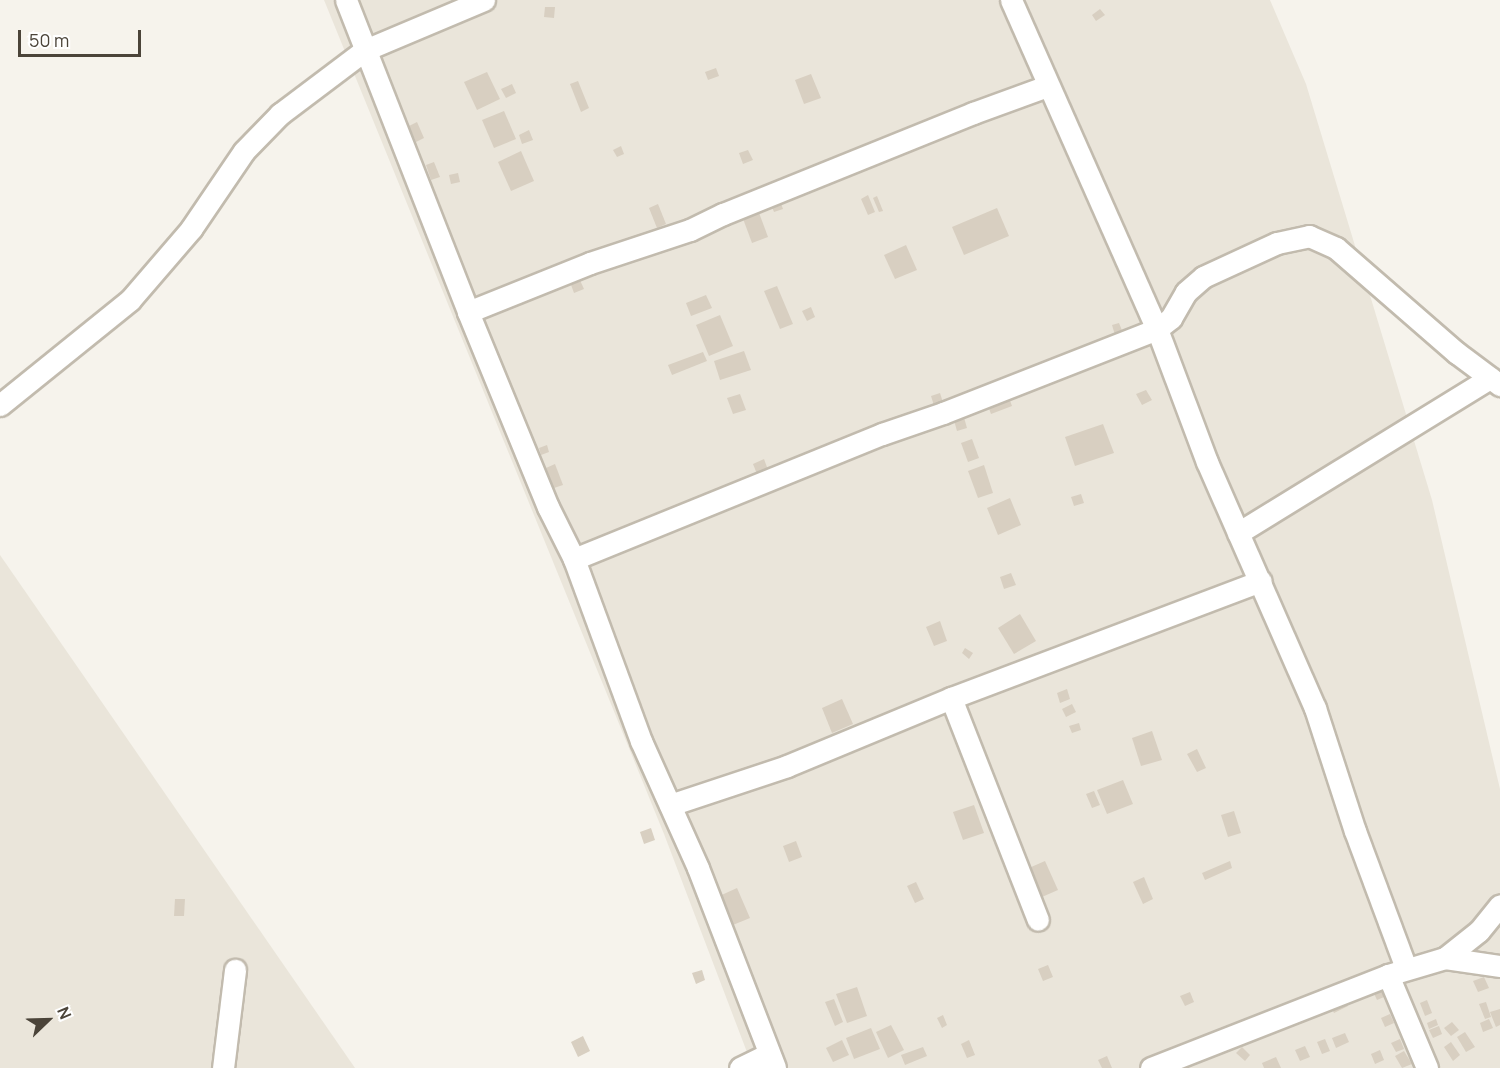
<!DOCTYPE html>
<html>
<head>
<meta charset="utf-8">
<style>
  body { margin:0 }
  #map { position:relative; width:1500px; height:1068px; overflow:hidden; background:#f6f3ec; font-family:Manrope,sans-serif }
  div>[style] { position:absolute }
  .residential>* { inset:0; background:#eae5da }
  .building>* { inset:0; background:#d8cfc1 }
  .roads { filter:drop-shadow(2px 0 #c2bbae) drop-shadow(-2px 0 #c2bbae) drop-shadow(0 2px #c2bbae) drop-shadow(0 -2px #c2bbae) }
  .minor>* { height:21px; margin:-10.5px; padding:0 10.5px; transform-origin:10.5px; border-radius:10.5px; background:#fff }
  span { translate:-50% -50%; white-space:nowrap; text-align:center; line-height:1.15; -webkit-text-stroke:6px #fff; paint-order:stroke }
  .north { position:absolute; left:18px; top:990px; width:60px; height:60px; -webkit-text-stroke:4px #fff; paint-order:stroke; rotate:67deg; font-size:16px; font-weight:700; line-height:24px; text-align:center; color:#4b4439 }
  .north::after { content:''; display:block; margin:auto; width:21px; height:27px; background:#4b4439; clip-path:polygon(50% 0,100% 100%,50% 72%,0 100%) }
  .scale { position:absolute; left:18px; top:30px; width:123px; height:27px; box-sizing:border-box; border:3px solid #4b4439; border-top:0; padding-left:8px; font-size:18px; line-height:21px; white-space:nowrap; color:#4b4439; -webkit-text-stroke:4px #fff; paint-order:stroke }
</style>
</head>
<body>
<div id="map">
  <div class="residential">
    <i style="clip-path:polygon(324px 0,1270px 0,1306px 84px,1432px 500px,1500px 789px,1500px 1068px,753px 1068px,664px 834px)"></i>
    <i style="clip-path:polygon(0 555px,355px 1068px,0 1068px)"></i>
  </div>
  <div class="building">
    <i style="clip-path:polygon(545px 7px,555px 7px,554px 18px,544px 17px)"></i>
    <i style="clip-path:polygon(1100px 9px,1105px 15px,1096px 21px,1092px 15px)"></i>
    <i style="clip-path:polygon(716px 68px,719px 76px,708px 80px,705px 72px)"></i>
    <i style="clip-path:polygon(487px 72px,500px 99px,477px 110px,464px 82px)"></i>
    <i style="clip-path:polygon(811px 74px,821px 98px,804px 104px,795px 80px)"></i>
    <i style="clip-path:polygon(578px 81px,589px 108px,581px 112px,570px 84px)"></i>
    <i style="clip-path:polygon(512px 84px,516px 93px,506px 98px,501px 89px)"></i>
    <i style="clip-path:polygon(504px 111px,516px 139px,494px 148px,482px 120px)"></i>
    <i style="clip-path:polygon(417px 122px,424px 138px,416px 142px,409px 126px)"></i>
    <i style="clip-path:polygon(529px 130px,533px 140px,522px 144px,519px 135px)"></i>
    <i style="clip-path:polygon(621px 146px,624px 154px,617px 157px,613px 150px)"></i>
    <i style="clip-path:polygon(748px 150px,753px 160px,743px 164px,739px 153px)"></i>
    <i style="clip-path:polygon(521px 151px,534px 181px,511px 191px,498px 162px)"></i>
    <i style="clip-path:polygon(434px 162px,440px 177px,431px 180px,426px 165px)"></i>
    <i style="clip-path:polygon(458px 173px,460px 182px,451px 184px,449px 175px)"></i>
    <i style="clip-path:polygon(868px 195px,875px 212px,868px 215px,861px 199px)"></i>
    <i style="clip-path:polygon(877px 196px,883px 211px,879px 212px,873px 198px)"></i>
    <i style="clip-path:polygon(779px 198px,783px 209px,774px 212px,770px 202px)"></i>
    <i style="clip-path:polygon(658px 204px,666px 224px,657px 228px,649px 208px)"></i>
    <i style="clip-path:polygon(997px 208px,1009px 236px,964px 255px,952px 227px)"></i>
    <i style="clip-path:polygon(758px 210px,768px 237px,752px 243px,742px 216px)"></i>
    <i style="clip-path:polygon(906px 245px,917px 270px,895px 279px,884px 255px)"></i>
    <i style="clip-path:polygon(579px 278px,584px 289px,574px 293px,570px 282px)"></i>
    <i style="clip-path:polygon(777px 286px,793px 324px,780px 329px,764px 291px)"></i>
    <i style="clip-path:polygon(706px 295px,712px 308px,691px 316px,686px 303px)"></i>
    <i style="clip-path:polygon(811px 307px,815px 317px,807px 321px,802px 311px)"></i>
    <i style="clip-path:polygon(720px 315px,733px 346px,709px 356px,696px 325px)"></i>
    <i style="clip-path:polygon(1119px 323px,1123px 333px,1115px 335px,1112px 325px)"></i>
    <i style="clip-path:polygon(744px 351px,751px 370px,720px 380px,714px 361px)"></i>
    <i style="clip-path:polygon(703px 352px,707px 361px,672px 375px,668px 365px)"></i>
    <i style="clip-path:polygon(1146px 390px,1152px 400px,1142px 405px,1136px 394px)"></i>
    <i style="clip-path:polygon(940px 393px,944px 406px,935px 409px,931px 396px)"></i>
    <i style="clip-path:polygon(740px 394px,746px 410px,733px 414px,727px 398px)"></i>
    <i style="clip-path:polygon(1008px 395px,1012px 406px,991px 414px,987px 403px)"></i>
    <i style="clip-path:polygon(963px 414px,967px 428px,957px 431px,953px 417px)"></i>
    <i style="clip-path:polygon(1103px 424px,1114px 453px,1075px 466px,1065px 437px)"></i>
    <i style="clip-path:polygon(972px 439px,979px 458px,968px 462px,961px 443px)"></i>
    <i style="clip-path:polygon(547px 445px,549px 452px,541px 455px,539px 448px)"></i>
    <i style="clip-path:polygon(764px 459px,768px 470px,757px 474px,753px 464px)"></i>
    <i style="clip-path:polygon(555px 464px,563px 485px,554px 488px,546px 468px)"></i>
    <i style="clip-path:polygon(984px 465px,993px 493px,978px 498px,968px 471px)"></i>
    <i style="clip-path:polygon(1081px 494px,1084px 503px,1074px 506px,1071px 497px)"></i>
    <i style="clip-path:polygon(1010px 498px,1021px 525px,998px 535px,987px 508px)"></i>
    <i style="clip-path:polygon(1011px 573px,1016px 585px,1004px 589px,1000px 577px)"></i>
    <i style="clip-path:polygon(1020px 614px,1036px 641px,1014px 654px,998px 628px)"></i>
    <i style="clip-path:polygon(940px 621px,947px 641px,934px 646px,926px 627px)"></i>
    <i style="clip-path:polygon(965px 648px,973px 653px,969px 659px,962px 653px)"></i>
    <i style="clip-path:polygon(1067px 689px,1070px 699px,1060px 703px,1057px 693px)"></i>
    <i style="clip-path:polygon(842px 699px,853px 724px,832px 733px,822px 708px)"></i>
    <i style="clip-path:polygon(1072px 704px,1076px 712px,1066px 717px,1062px 709px)"></i>
    <i style="clip-path:polygon(1079px 723px,1081px 730px,1072px 733px,1069px 726px)"></i>
    <i style="clip-path:polygon(1152px 731px,1162px 760px,1141px 766px,1132px 738px)"></i>
    <i style="clip-path:polygon(1197px 749px,1206px 768px,1197px 772px,1187px 754px)"></i>
    <i style="clip-path:polygon(1123px 780px,1133px 804px,1107px 814px,1097px 790px)"></i>
    <i style="clip-path:polygon(1094px 791px,1100px 805px,1092px 808px,1086px 794px)"></i>
    <i style="clip-path:polygon(974px 805px,984px 833px,963px 840px,953px 812px)"></i>
    <i style="clip-path:polygon(1234px 811px,1241px 833px,1228px 837px,1221px 815px)"></i>
    <i style="clip-path:polygon(651px 828px,655px 840px,644px 844px,640px 832px)"></i>
    <i style="clip-path:polygon(796px 841px,802px 857px,789px 862px,783px 846px)"></i>
    <i style="clip-path:polygon(1045px 861px,1058px 890px,1035px 900px,1022px 871px)"></i>
    <i style="clip-path:polygon(1230px 861px,1232px 868px,1205px 880px,1202px 873px)"></i>
    <i style="clip-path:polygon(1144px 877px,1153px 899px,1143px 904px,1133px 882px)"></i>
    <i style="clip-path:polygon(916px 882px,924px 899px,915px 903px,907px 886px)"></i>
    <i style="clip-path:polygon(737px 888px,750px 918px,728px 927px,715px 898px)"></i>
    <i style="clip-path:polygon(175px 899px,185px 899px,184px 916px,174px 916px)"></i>
    <i style="clip-path:polygon(1048px 965px,1053px 977px,1043px 981px,1038px 969px)"></i>
    <i style="clip-path:polygon(702px 970px,705px 980px,696px 984px,692px 973px)"></i>
    <i style="clip-path:polygon(1484px 977px,1489px 988px,1478px 992px,1473px 981px)"></i>
    <i style="clip-path:polygon(1379px 984px,1384px 997px,1377px 1000px,1371px 987px)"></i>
    <i style="clip-path:polygon(857px 987px,867px 1016px,847px 1023px,836px 994px)"></i>
    <i style="clip-path:polygon(1190px 992px,1194px 1002px,1185px 1006px,1180px 996px)"></i>
    <i style="clip-path:polygon(1343px 996px,1348px 1006px,1334px 1013px,1329px 1003px)"></i>
    <i style="clip-path:polygon(834px 999px,843px 1022px,835px 1026px,825px 1002px)"></i>
    <i style="clip-path:polygon(1427px 1000px,1432px 1013px,1425px 1016px,1420px 1003px)"></i>
    <i style="clip-path:polygon(1486px 1002px,1491px 1017px,1485px 1019px,1479px 1004px)"></i>
    <i style="clip-path:polygon(1500px 1009px,1500px 1025px,1496px 1027px,1490px 1012px)"></i>
    <i style="clip-path:polygon(1390px 1014px,1394px 1023px,1385px 1027px,1381px 1018px)"></i>
    <i style="clip-path:polygon(943px 1015px,947px 1025px,942px 1028px,937px 1018px)"></i>
    <i style="clip-path:polygon(1436px 1019px,1438px 1025px,1429px 1029px,1427px 1023px)"></i>
    <i style="clip-path:polygon(1489px 1019px,1493px 1028px,1483px 1032px,1480px 1023px)"></i>
    <i style="clip-path:polygon(1452px 1022px,1459px 1030px,1451px 1036px,1444px 1028px)"></i>
    <i style="clip-path:polygon(891px 1025px,904px 1050px,888px 1058px,876px 1032px)"></i>
    <i style="clip-path:polygon(1439px 1026px,1442px 1034px,1433px 1038px,1429px 1030px)"></i>
    <i style="clip-path:polygon(871px 1028px,880px 1049px,854px 1059px,846px 1038px)"></i>
    <i style="clip-path:polygon(1465px 1032px,1475px 1047px,1466px 1052px,1457px 1037px)"></i>
    <i style="clip-path:polygon(1345px 1033px,1349px 1042px,1336px 1048px,1332px 1038px)"></i>
    <i style="clip-path:polygon(583px 1036px,590px 1051px,578px 1057px,571px 1042px)"></i>
    <i style="clip-path:polygon(1325px 1039px,1330px 1051px,1322px 1054px,1317px 1042px)"></i>
    <i style="clip-path:polygon(1400px 1039px,1404px 1049px,1396px 1052px,1391px 1043px)"></i>
    <i style="clip-path:polygon(842px 1040px,849px 1055px,833px 1062px,826px 1048px)"></i>
    <i style="clip-path:polygon(969px 1040px,975px 1055px,967px 1058px,961px 1044px)"></i>
    <i style="clip-path:polygon(1451px 1042px,1460px 1055px,1453px 1061px,1444px 1047px)"></i>
    <i style="clip-path:polygon(1305px 1046px,1310px 1057px,1300px 1061px,1295px 1050px)"></i>
    <i style="clip-path:polygon(923px 1047px,927px 1056px,905px 1065px,901px 1055px)"></i>
    <i style="clip-path:polygon(1242px 1047px,1250px 1055px,1245px 1061px,1236px 1053px)"></i>
    <i style="clip-path:polygon(1380px 1050px,1384px 1060px,1375px 1064px,1371px 1054px)"></i>
    <i style="clip-path:polygon(1404px 1051px,1412px 1064px,1402px 1068px,1395px 1056px)"></i>
    <i style="clip-path:polygon(1107px 1056px,1112px 1068px,1102px 1068px,1098px 1060px)"></i>
    <i style="clip-path:polygon(1276px 1057px,1281px 1068px,1264px 1068px,1262px 1063px)"></i>
  </div>
  <div class="roads">
    <div class="minor">
      <i style="left:346px;top:0;width:335px;rotate:68.6deg"></i>
      <i style="left:468px;top:312px;width:211px;rotate:67.7deg"></i>
      <i style="left:548px;top:507px;width:58px;rotate:63.4deg"></i>
      <i style="left:574px;top:559px;width:194px;rotate:69.8deg"></i>
      <i style="left:641px;top:741px;width:139px;rotate:65.8deg"></i>
      <i style="left:698px;top:868px;width:214px;rotate:68.9deg"></i>
      <i style="left:1011px;top:0;width:360px;rotate:66.1deg"></i>
      <i style="left:1157px;top:329px;width:142px;rotate:69.4deg"></i>
      <i style="left:1207px;top:462px;width:269px;rotate:66.3deg"></i>
      <i style="left:1315px;top:708px;width:129px;rotate:72deg"></i>
      <i style="left:1355px;top:831px;width:146px;rotate:69.6deg"></i>
      <i style="left:468px;top:312px;width:131px;rotate:-21.9deg"></i>
      <i style="left:590px;top:263px;width:105px;rotate:-18.3deg"></i>
      <i style="left:690px;top:230px;width:37px;rotate:-26deg"></i>
      <i style="left:723px;top:214px;width:270px;rotate:-22deg"></i>
      <i style="left:973px;top:113px;width:79px;rotate:-20deg"></i>
      <i style="left:0;top:405px;width:167px;rotate:-38.9deg"></i>
      <i style="left:130px;top:300px;width:94px;rotate:-49.3deg"></i>
      <i style="left:191px;top:229px;width:94px;rotate:-55.8deg"></i>
      <i style="left:244px;top:151px;width:52px;rotate:-45.8deg"></i>
      <i style="left:280px;top:114px;width:106px;rotate:-37deg"></i>
      <i style="left:365px;top:50px;width:129px;rotate:-22.8deg"></i>
      <i style="left:1238px;top:533px;width:296px;rotate:-31.6deg"></i>
      <i style="left:574px;top:559px;width:332px;rotate:-22.1deg"></i>
      <i style="left:882px;top:434px;width:65px;rotate:-19deg"></i>
      <i style="left:943px;top:413px;width:230px;rotate:-21.4deg"></i>
      <i style="left:1157px;top:329px;width:18px;rotate:-38deg"></i>
      <i style="left:1171px;top:318px;width:30px;rotate:-60deg"></i>
      <i style="left:1186px;top:292px;width:23px;rotate:-41deg"></i>
      <i style="left:1203px;top:277px;width:81px;rotate:-24.7deg"></i>
      <i style="left:1277px;top:243px;width:33px;rotate:-12deg"></i>
      <i style="left:1309px;top:236px;width:30px;rotate:24deg"></i>
      <i style="left:1336px;top:248px;width:160px;rotate:41deg"></i>
      <i style="left:1457px;top:353px;width:54px;rotate:36.7deg"></i>
      <i style="left:951px;top:698px;width:238px;rotate:68.6deg"></i>
      <i style="left:670px;top:805px;width:123px;rotate:-18.4deg"></i>
      <i style="left:787px;top:766px;width:178px;rotate:-22.5deg"></i>
      <i style="left:951px;top:698px;width:331px;rotate:-20.7deg"></i>
      <i style="left:1445px;top:958px;width:56px;rotate:8.3deg"></i>
      <i style="left:1388px;top:975px;width:101px;rotate:67.2deg"></i>
      <i style="left:223px;top:1068px;width:99px;rotate:-83deg"></i>
      <i style="left:740px;top:1068px;width:32px;rotate:-26deg"></i>
      <i style="left:1151px;top:1068px;width:255px;rotate:-21.4deg"></i>
      <i style="left:1388px;top:975px;width:59px;rotate:-16.6deg"></i>
      <i style="left:1445px;top:958px;width:43px;rotate:-38.5deg"></i>
      <i style="left:1479px;top:931px;width:33px;rotate:-51deg"></i>
    </div>
  </div>
  <div class="north">N</div>
  <div class="scale">50 m</div>
</div>
</body>
</html>
